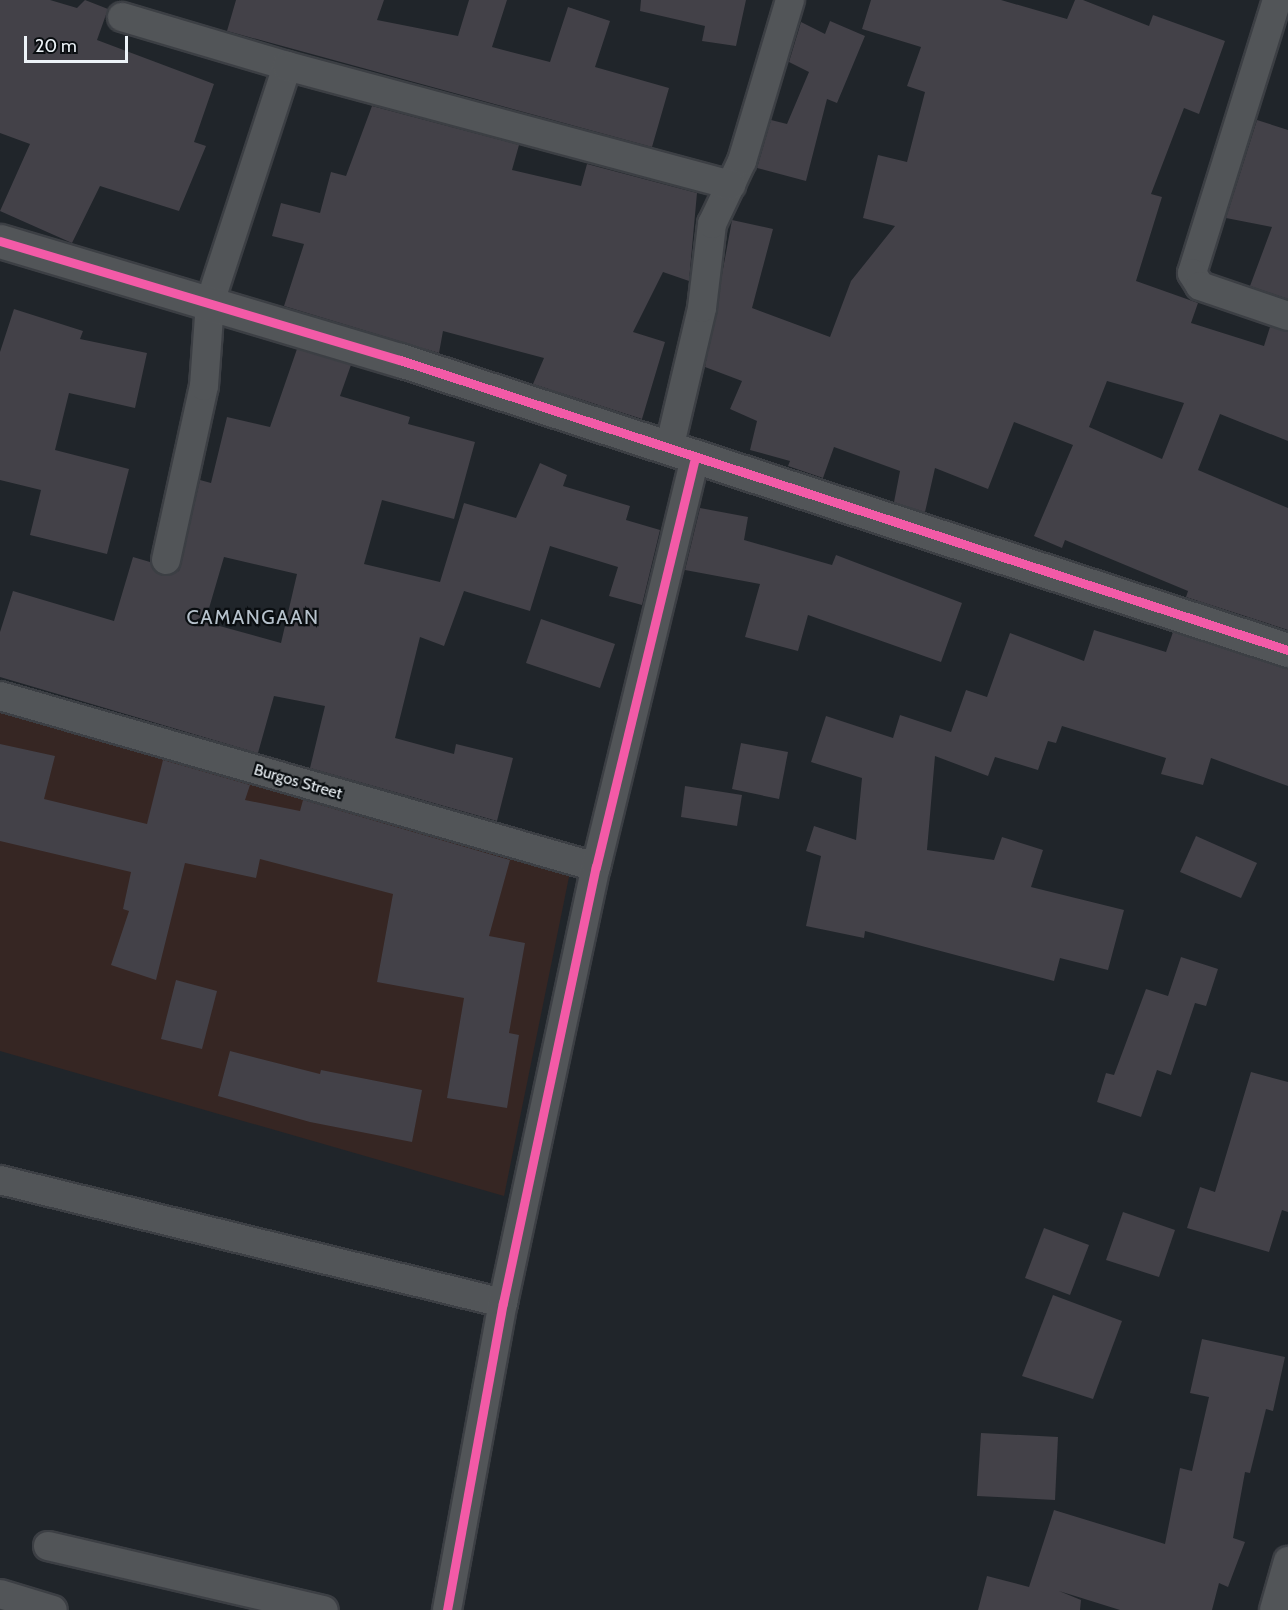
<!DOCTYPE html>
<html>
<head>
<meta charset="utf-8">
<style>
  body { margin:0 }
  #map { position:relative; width:1288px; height:1610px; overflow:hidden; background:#20252a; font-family:Cabin,sans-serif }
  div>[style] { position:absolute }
  .education>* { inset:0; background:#362623 }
  .building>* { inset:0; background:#434148 }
  .roads { filter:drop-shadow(2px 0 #3c3f44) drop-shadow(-2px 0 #3c3f44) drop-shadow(0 2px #3c3f44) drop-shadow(0 -2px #3c3f44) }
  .street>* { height:28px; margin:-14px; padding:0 14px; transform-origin:14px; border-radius:14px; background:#525558 }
  .secondary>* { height:33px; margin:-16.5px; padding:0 16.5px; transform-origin:16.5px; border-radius:16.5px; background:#525558 }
  .cycleway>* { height:9px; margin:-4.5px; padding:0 4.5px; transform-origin:4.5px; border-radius:4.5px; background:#f35aa7 }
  span { translate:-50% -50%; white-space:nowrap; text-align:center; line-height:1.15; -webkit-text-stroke:4.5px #0a0e11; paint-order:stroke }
  .street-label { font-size:16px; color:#edf3f8 }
  .quarter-label { font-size:20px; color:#b7c2cc; letter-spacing:1.5px }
  .scale { position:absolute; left:24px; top:36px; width:104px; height:27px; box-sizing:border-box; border:3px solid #edf3f8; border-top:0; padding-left:8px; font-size:18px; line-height:21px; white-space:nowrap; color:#edf3f8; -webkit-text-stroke:4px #0a0e11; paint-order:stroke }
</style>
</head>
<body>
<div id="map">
  <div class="education">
    <i style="clip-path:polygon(0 703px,570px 872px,504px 1196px,0 1051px)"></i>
  </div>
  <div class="building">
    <i style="clip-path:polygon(0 0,50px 0,77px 8px,85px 0,108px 9px,97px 40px,214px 84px,194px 142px,206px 146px,179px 211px,100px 186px,72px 243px,0 211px,30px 144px,0 133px)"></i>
    <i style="clip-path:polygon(236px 0,384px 0,377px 20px,458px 36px,469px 0,507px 0,492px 47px,550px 62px,568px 7px,610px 21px,595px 67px,669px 88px,652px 147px,227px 31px)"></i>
    <i style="clip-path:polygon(641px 0,746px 0,736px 46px,702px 41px,705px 26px,640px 11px)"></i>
    <i style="clip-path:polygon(evenodd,871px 0,1001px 0,1067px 19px,1075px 0,1083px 0,1149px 26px,1153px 15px,1225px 41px,1199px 114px,1184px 108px,1151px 194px,1162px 197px,1136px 281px,1198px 303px,1191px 323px,1264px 346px,1270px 327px,1288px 332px,1288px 441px,1220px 414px,1198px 470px,1288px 508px,1288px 630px,1186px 597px,1188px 591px,1065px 540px,1062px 548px,1034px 536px,1073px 445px,1014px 422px,988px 489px,935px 468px,925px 512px,894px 502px,900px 471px,834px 447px,823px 478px,788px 466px,790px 461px,750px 450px,757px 421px,730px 409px,742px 381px,705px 367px,732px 220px,773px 229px,752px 308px,830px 337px,851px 281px,895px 226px,863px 218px,878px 155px,907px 162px,925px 92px,907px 86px,921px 47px,862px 29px,871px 0,1107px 381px,1184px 403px,1162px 459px,1089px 427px,1107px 381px)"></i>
    <i style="clip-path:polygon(830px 21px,865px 36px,837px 103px,827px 99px,806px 181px,757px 168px,771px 120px,787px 124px,809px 72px,789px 62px,801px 22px,825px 34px)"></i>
    <i style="clip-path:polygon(372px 106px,519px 145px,512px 170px,581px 186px,587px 164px,697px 193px,689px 281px,663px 272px,633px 332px,665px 342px,642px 419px,533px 384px,544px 358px,443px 331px,439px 353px,284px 306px,304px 244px,272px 236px,281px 203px,320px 213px,331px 172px,346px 176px)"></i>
    <i style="clip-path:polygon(1257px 120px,1288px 130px,1288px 299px,1250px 286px,1272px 227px,1226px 218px)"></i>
    <i style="clip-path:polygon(14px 309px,83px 331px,80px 339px,147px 353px,135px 408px,69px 393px,55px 450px,129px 469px,107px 554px,30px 535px,41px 490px,0 480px,0 352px)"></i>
    <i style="clip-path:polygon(evenodd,297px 349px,351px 365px,340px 396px,410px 417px,408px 424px,475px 442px,454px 519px,382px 500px,364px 564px,440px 582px,464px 503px,516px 518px,540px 463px,567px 475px,563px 486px,630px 506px,626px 520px,660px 530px,642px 605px,609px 596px,618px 567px,550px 546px,530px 611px,464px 591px,444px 646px,420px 637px,395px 738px,454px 754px,456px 744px,513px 758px,497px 821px,310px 768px,325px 706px,274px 696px,258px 753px,0 677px,0 632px,13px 591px,114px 621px,133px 557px,150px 562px,162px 576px,179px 571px,200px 480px,211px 483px,227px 417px,270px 427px,297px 349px,224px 557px,297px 574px,281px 643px,205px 622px,224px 557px)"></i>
    <i style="clip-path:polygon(700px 508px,748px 517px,744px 540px,832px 565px,836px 555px,962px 603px,941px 662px,808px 615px,798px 651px,745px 637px,760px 584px,685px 570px)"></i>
    <i style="clip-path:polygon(541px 619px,615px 644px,600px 688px,526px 663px)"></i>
    <i style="clip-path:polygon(1094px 630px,1166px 652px,1173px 632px,1288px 668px,1288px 786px,1211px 758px,1203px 785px,1161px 774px,1166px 758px,1062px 726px,1056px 743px,1048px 741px,1038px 770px,995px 757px,988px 776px,935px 756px,927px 850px,994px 860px,1002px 837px,1043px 850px,1031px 887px,1124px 910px,1108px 970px,1060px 958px,1054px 981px,865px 931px,864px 938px,806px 926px,821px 856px,806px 851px,814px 826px,856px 840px,862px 778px,811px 762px,826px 716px,893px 738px,900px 715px,951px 732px,966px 690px,987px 697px,1010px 633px,1084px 661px)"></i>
    <i style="clip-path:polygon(741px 743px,788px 752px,779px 799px,732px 789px)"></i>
    <i style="clip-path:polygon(0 744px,55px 756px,44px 799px,147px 824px,163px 760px,250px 785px,245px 800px,300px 811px,303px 800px,510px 860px,489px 936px,525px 943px,509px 1033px,519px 1035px,507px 1108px,447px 1098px,464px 998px,377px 982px,393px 894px,260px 859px,256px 878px,185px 863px,156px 980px,111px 965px,129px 911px,123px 909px,131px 872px,0 841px)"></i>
    <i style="clip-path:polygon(685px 786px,742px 795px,737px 826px,681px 817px)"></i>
    <i style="clip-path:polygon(1196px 836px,1257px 863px,1241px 898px,1180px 872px)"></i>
    <i style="clip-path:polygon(1181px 957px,1218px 969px,1206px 1006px,1195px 1003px,1171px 1075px,1157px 1070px,1141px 1117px,1097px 1102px,1106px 1073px,1114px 1075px,1146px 989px,1168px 996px)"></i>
    <i style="clip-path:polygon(176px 980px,217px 991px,202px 1049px,161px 1039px)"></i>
    <i style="clip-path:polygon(230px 1051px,320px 1074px,321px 1070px,422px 1090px,412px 1142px,310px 1122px,218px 1096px)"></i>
    <i style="clip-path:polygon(1251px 1072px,1288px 1082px,1288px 1212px,1282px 1210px,1269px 1252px,1187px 1228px,1200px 1187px,1215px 1192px)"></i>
    <i style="clip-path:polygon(1123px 1212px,1175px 1230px,1159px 1277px,1106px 1260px)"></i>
    <i style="clip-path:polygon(1044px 1228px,1089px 1245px,1070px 1295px,1025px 1278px)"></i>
    <i style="clip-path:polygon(1053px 1295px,1122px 1321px,1093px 1399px,1022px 1376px)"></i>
    <i style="clip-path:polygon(1202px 1339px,1285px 1357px,1273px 1411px,1266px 1409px,1250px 1473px,1245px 1472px,1233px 1538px,1245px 1542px,1228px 1587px,1219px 1583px,1212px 1610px,1120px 1610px,1059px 1591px,1081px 1600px,1080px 1610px,978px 1610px,987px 1576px,1029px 1587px,1054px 1510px,1165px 1544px,1180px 1468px,1192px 1471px,1209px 1397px,1190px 1393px)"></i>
    <i style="clip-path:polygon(981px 1433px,1058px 1437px,1055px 1500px,977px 1496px)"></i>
  </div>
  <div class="roads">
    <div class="street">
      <i style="left:1277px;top:0;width:286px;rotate:107.3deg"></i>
      <i style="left:1192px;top:273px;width:15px;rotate:58deg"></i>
      <i style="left:1200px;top:286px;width:93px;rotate:18.8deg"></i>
      <i style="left:122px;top:17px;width:172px;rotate:16.5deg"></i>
      <i style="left:669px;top:449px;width:145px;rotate:-76.8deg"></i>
      <i style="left:702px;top:308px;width:85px;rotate:-83.2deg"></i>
      <i style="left:712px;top:224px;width:70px;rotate:-64.5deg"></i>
      <i style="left:742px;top:161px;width:168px;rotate:-73.4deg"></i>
      <i style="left:166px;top:560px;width:178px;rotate:-77.7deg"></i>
      <i style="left:204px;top:386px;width:84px;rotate:-85.9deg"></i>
      <i style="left:210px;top:302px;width:248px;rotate:-71.9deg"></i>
      <i style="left:287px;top:66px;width:460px;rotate:15deg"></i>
      <i style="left:0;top:696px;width:620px;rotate:16.01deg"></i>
      <i style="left:0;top:1180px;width:518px;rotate:13.74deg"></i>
      <i style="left:48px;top:1546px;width:283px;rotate:13.1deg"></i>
      <i style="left:0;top:1594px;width:55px;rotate:16.8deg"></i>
      <i style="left:447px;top:1610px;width:312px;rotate:-79.7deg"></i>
      <i style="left:503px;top:1303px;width:446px;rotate:-78deg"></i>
      <i style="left:596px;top:867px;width:422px;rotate:-76.4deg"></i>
      <i style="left:1274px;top:1610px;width:51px;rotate:-74.1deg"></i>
    </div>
    <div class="secondary">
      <i style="left:0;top:241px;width:417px;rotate:16.6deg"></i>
      <i style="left:400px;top:360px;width:934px;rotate:18.09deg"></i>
    </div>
  </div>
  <div class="cycleway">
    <i style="left:0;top:241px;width:417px;rotate:16.6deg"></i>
    <i style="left:400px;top:360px;width:934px;rotate:18.09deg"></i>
    <i style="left:447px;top:1610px;width:312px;rotate:-79.7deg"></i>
    <i style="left:503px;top:1303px;width:446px;rotate:-78deg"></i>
    <i style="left:596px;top:867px;width:422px;rotate:-76.4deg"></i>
  </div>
  <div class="street-label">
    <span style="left:298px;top:782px;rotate:16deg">Burgos Street</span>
  </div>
  <div class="quarter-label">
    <span style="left:253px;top:617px">CAMANGAAN</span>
  </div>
  <div class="scale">20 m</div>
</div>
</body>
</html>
